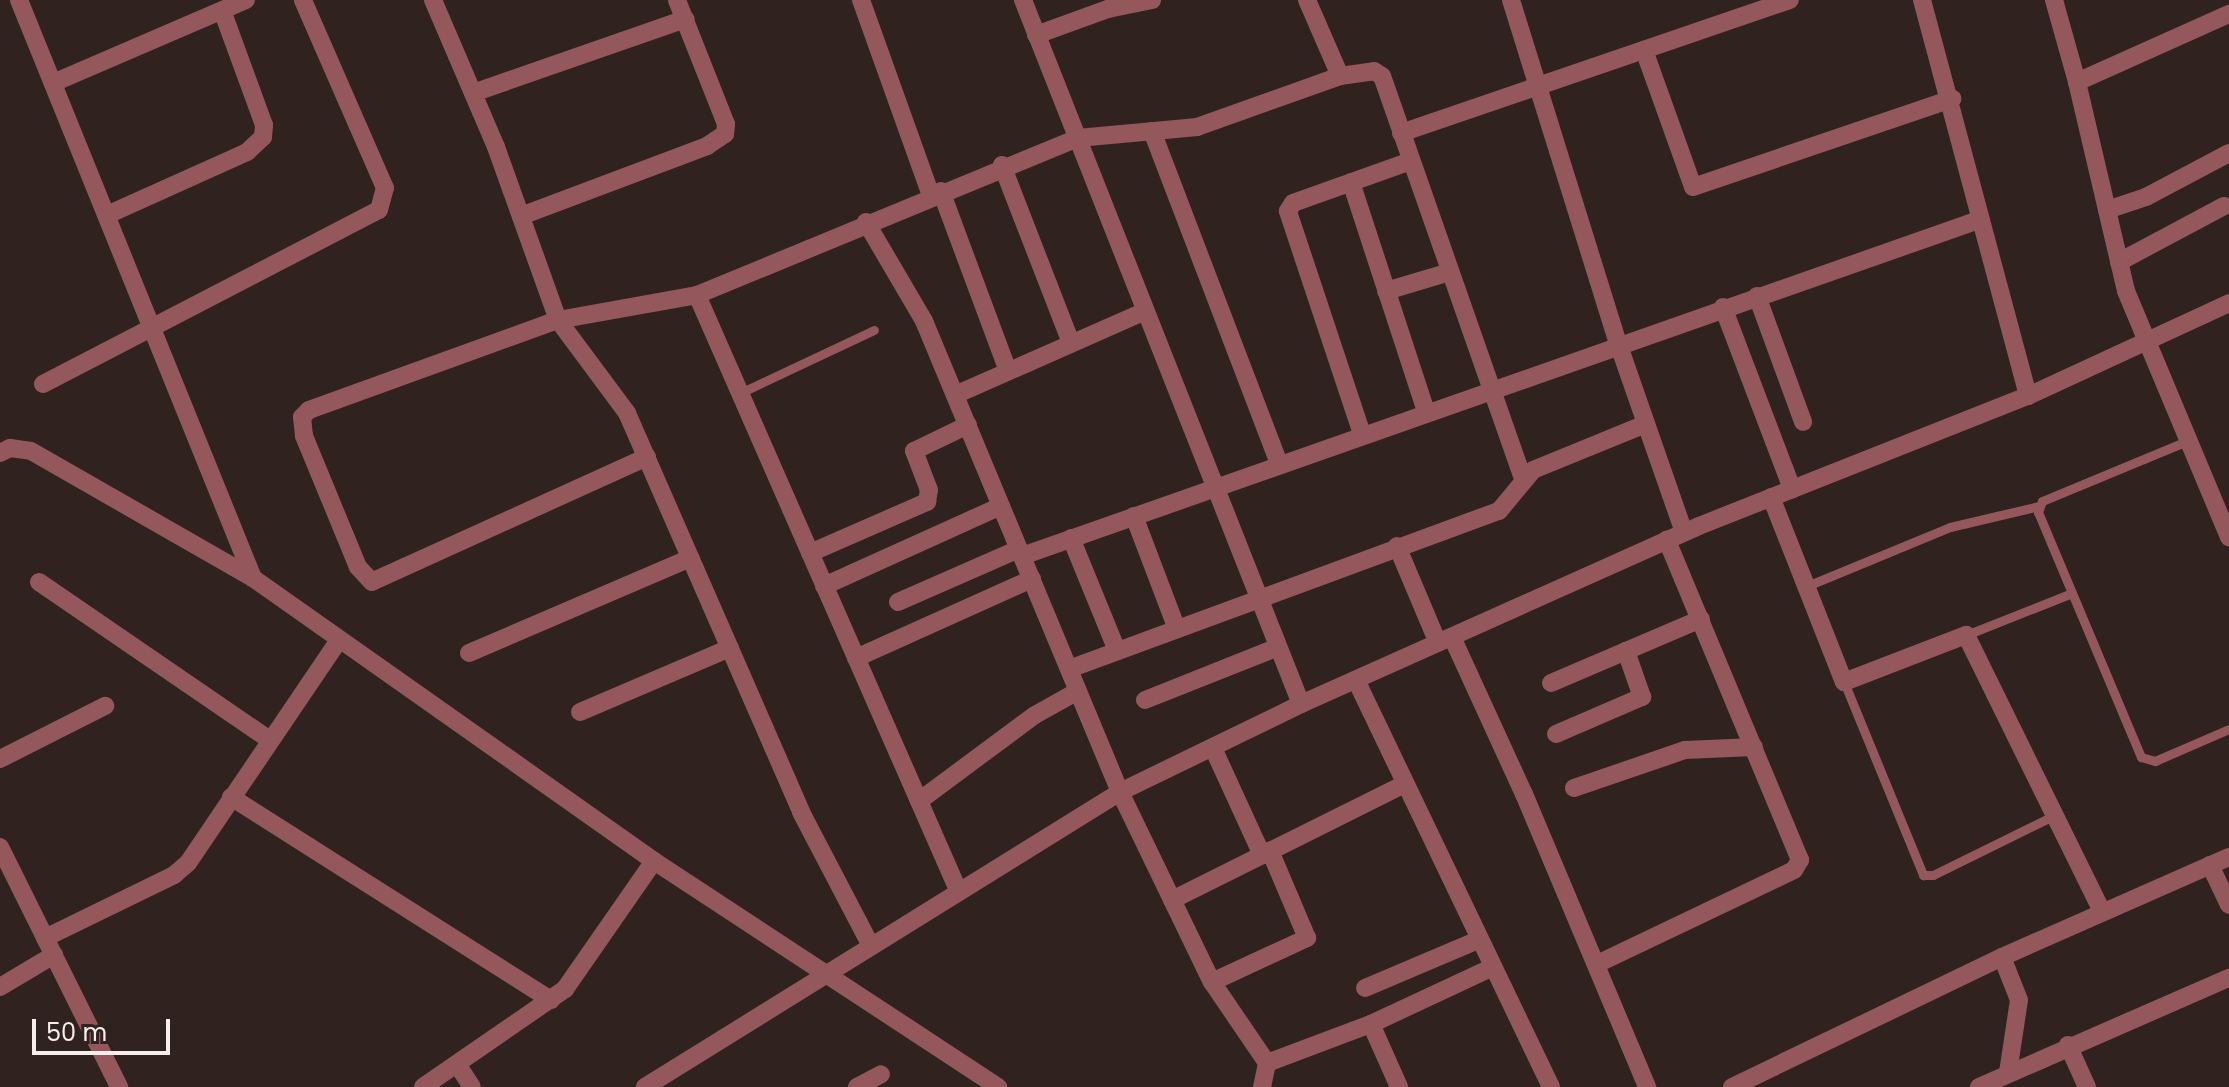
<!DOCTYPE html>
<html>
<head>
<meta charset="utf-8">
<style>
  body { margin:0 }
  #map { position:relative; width:2229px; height:1087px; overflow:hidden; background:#30221e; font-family:Poppins,sans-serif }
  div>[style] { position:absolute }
  .service>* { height:9px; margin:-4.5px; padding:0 4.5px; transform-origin:4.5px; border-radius:4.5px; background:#94575b }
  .minor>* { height:18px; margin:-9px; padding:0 9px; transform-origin:9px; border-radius:9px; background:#94575b }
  span { translate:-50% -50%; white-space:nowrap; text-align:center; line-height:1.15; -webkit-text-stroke:7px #30221e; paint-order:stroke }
  .scale { position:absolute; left:32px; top:1019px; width:138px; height:36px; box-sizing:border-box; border:4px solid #f7edea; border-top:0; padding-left:10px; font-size:24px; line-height:28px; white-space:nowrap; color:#f7edea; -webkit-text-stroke:6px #30221e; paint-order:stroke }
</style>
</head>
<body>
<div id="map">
  <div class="service">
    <i style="left:740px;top:393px;width:148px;rotate:-25.2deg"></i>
    <i style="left:2187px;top:441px;width:157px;rotate:157.5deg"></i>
    <i style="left:2042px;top:501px;width:12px;rotate:110deg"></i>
    <i style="left:2038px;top:512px;width:266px;rotate:67.2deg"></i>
    <i style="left:2141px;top:757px;width:15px;rotate:16deg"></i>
    <i style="left:2155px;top:761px;width:81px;rotate:-23.4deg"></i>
    <i style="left:1807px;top:586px;width:155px;rotate:-22.4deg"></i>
    <i style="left:1950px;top:527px;width:91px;rotate:-13.3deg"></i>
    <i style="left:1966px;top:635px;width:114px;rotate:-21.6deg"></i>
    <i style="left:1844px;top:682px;width:209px;rotate:67.7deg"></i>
    <i style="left:1923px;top:875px;width:10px"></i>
    <i style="left:1933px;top:875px;width:136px;rotate:-26.2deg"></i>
  </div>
  <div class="minor">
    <i style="left:19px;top:0;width:624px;rotate:67.96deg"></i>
    <i style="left:433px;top:0;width:160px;rotate:66.8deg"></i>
    <i style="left:496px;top:147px;width:184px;rotate:70.3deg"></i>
    <i style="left:558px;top:320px;width:116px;rotate:53.4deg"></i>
    <i style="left:627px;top:413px;width:435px;rotate:66.4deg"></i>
    <i style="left:801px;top:812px;width:151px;rotate:62.4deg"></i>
    <i style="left:861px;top:0;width:207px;rotate:70.3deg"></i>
    <i style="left:1023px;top:0;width:757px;rotate:68.45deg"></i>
    <i style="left:1307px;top:0;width:83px;rotate:66.5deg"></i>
    <i style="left:1511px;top:0;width:359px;rotate:72.7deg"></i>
    <i style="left:1618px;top:343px;width:200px;rotate:70.8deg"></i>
    <i style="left:1922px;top:0;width:410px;rotate:75deg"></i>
    <i style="left:2054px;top:0;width:85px;rotate:74.3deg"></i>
    <i style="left:2077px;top:82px;width:167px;rotate:-24.1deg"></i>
    <i style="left:1036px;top:35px;width:77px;rotate:-19.9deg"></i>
    <i style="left:1108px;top:9px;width:45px;rotate:-11.6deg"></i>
    <i style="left:1644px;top:50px;width:145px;rotate:70.3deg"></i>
    <i style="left:1693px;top:187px;width:274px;rotate:-18.8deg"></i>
    <i style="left:2077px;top:82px;width:215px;rotate:76.8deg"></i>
    <i style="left:2126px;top:291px;width:267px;rotate:67.3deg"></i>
    <i style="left:53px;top:83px;width:210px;rotate:-23.3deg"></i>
    <i style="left:473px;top:93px;width:225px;rotate:-19.2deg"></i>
    <i style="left:1152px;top:131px;width:356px;rotate:69.1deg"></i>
    <i style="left:1401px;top:133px;width:411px;rotate:-18.9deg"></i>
    <i style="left:1002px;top:165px;width:191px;rotate:68.8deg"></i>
    <i style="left:1351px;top:182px;width:241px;rotate:71.9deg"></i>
    <i style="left:941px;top:191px;width:192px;rotate:69.6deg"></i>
    <i style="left:2107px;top:210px;width:41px;rotate:-18.4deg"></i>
    <i style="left:2146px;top:197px;width:94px;rotate:-27.9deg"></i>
    <i style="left:107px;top:215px;width:154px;rotate:-24.2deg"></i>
    <i style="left:247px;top:152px;width:22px;rotate:-43deg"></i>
    <i style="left:263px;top:137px;width:12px;rotate:-85deg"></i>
    <i style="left:264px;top:125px;width:122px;rotate:-110.1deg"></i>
    <i style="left:521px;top:216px;width:199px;rotate:-20.6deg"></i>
    <i style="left:707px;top:146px;width:22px;rotate:-34deg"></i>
    <i style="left:725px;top:134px;width:10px;rotate:-84deg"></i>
    <i style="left:726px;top:124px;width:133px;rotate:-111.6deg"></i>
    <i style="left:866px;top:222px;width:115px;rotate:59.6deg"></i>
    <i style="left:924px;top:321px;width:510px;rotate:67.41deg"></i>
    <i style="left:1120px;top:792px;width:211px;rotate:64.2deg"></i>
    <i style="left:1212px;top:982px;width:98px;rotate:55.8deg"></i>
    <i style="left:1267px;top:1063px;width:111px;rotate:-20.6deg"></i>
    <i style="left:1371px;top:1024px;width:132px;rotate:-25deg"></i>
    <i style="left:2119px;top:262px;width:119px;rotate:-28.1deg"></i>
    <i style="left:1386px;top:291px;width:67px;rotate:-16.5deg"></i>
    <i style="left:697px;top:295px;width:652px;rotate:66.31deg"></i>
    <i style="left:1757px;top:296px;width:134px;rotate:69.9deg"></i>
    <i style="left:1723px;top:307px;width:195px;rotate:69.2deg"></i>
    <i style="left:43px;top:384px;width:378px;rotate:-27.4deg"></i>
    <i style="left:379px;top:210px;width:23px;rotate:-75deg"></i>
    <i style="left:385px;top:188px;width:205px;rotate:-113.6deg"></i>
    <i style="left:955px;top:395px;width:206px;rotate:-23.8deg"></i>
    <i style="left:1362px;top:434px;width:235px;rotate:-108.4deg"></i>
    <i style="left:1288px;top:211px;width:9px;rotate:-58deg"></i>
    <i style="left:1293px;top:203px;width:125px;rotate:-19.6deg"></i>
    <i style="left:0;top:453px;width:11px;rotate:-27deg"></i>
    <i style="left:10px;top:448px;width:21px;rotate:8deg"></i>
    <i style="left:31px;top:451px;width:256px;rotate:29.8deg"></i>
    <i style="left:253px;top:578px;width:491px;rotate:35.2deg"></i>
    <i style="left:654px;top:861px;width:412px;rotate:33.3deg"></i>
    <i style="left:647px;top:457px;width:302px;rotate:155.6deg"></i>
    <i style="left:372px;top:582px;width:21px;rotate:-133deg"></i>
    <i style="left:358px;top:567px;width:142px;rotate:-112.4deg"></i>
    <i style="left:304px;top:436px;width:19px;rotate:-96deg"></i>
    <i style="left:302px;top:417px;width:10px;rotate:-45deg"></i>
    <i style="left:309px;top:410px;width:265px;rotate:-19.9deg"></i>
    <i style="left:558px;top:320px;width:141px;rotate:-10.2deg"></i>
    <i style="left:697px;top:295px;width:412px;rotate:-22.4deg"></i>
    <i style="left:1078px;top:138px;width:120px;rotate:-5.3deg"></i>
    <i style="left:1197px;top:127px;width:152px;rotate:-19.6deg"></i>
    <i style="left:1340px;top:76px;width:34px;rotate:-8deg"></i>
    <i style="left:1374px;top:71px;width:9px;rotate:32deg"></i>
    <i style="left:1382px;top:76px;width:426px;rotate:70.7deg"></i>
    <i style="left:1771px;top:497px;width:199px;rotate:68.5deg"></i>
    <i style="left:1844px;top:682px;width:131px;rotate:-21.1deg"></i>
    <i style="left:1966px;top:635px;width:308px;rotate:63.8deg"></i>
    <i style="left:1134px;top:516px;width:121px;rotate:69.2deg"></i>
    <i style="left:1071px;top:538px;width:122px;rotate:67.8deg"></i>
    <i style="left:1397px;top:546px;width:105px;rotate:67.1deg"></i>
    <i style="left:810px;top:553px;width:128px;rotate:-23.6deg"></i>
    <i style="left:927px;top:502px;width:12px;rotate:-81deg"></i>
    <i style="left:929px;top:490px;width:42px;rotate:-111deg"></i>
    <i style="left:914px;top:451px;width:60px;rotate:-25.7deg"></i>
    <i style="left:1022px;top:556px;width:1014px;rotate:-19.35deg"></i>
    <i style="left:39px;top:582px;width:280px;rotate:34.4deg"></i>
    <i style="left:824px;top:586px;width:194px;rotate:-24.3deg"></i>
    <i style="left:898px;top:602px;width:132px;rotate:-23.7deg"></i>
    <i style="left:1452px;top:637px;width:173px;rotate:65.4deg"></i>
    <i style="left:1524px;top:794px;width:318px;rotate:67.2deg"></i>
    <i style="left:469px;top:653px;width:241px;rotate:-23.2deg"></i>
    <i style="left:856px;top:658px;width:193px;rotate:-24.2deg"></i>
    <i style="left:1069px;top:669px;width:458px;rotate:-20.2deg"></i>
    <i style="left:1499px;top:511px;width:53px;rotate:-50.3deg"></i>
    <i style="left:1533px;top:470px;width:122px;rotate:-22.2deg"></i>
    <i style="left:1356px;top:680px;width:451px;rotate:64.4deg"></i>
    <i style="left:1551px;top:683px;width:163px;rotate:-23.1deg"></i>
    <i style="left:1145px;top:700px;width:143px;rotate:-21.7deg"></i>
    <i style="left:580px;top:712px;width:163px;rotate:-23.1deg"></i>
    <i style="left:1556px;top:734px;width:94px;rotate:-23.3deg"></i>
    <i style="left:1642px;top:697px;width:49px;rotate:-109.2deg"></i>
    <i style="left:1213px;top:748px;width:118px;rotate:65.4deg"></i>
    <i style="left:0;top:759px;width:118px;rotate:-26.8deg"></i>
    <i style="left:1574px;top:788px;width:117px;rotate:-18.9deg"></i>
    <i style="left:1685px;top:750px;width:69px;rotate:-2.5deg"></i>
    <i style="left:231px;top:797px;width:379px;rotate:32.4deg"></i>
    <i style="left:919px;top:801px;width:144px;rotate:-36.6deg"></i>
    <i style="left:1035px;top:715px;width:49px;rotate:-29.2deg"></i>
    <i style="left:0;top:847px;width:268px;rotate:63.6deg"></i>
    <i style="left:2210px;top:865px;width:44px;rotate:64.6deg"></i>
    <i style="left:1172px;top:900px;width:260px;rotate:-26.5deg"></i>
    <i style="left:45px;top:938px;width:144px;rotate:-26deg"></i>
    <i style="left:174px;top:875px;width:18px;rotate:-41deg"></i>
    <i style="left:188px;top:863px;width:269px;rotate:-55.9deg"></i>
    <i style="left:2002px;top:957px;width:46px;rotate:68.4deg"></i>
    <i style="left:2019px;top:1000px;width:74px;rotate:98.6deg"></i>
    <i style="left:1597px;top:964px;width:218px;rotate:-25.5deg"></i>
    <i style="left:1794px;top:870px;width:12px;rotate:-59deg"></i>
    <i style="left:1800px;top:860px;width:347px;rotate:-112.6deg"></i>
    <i style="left:1212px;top:982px;width:105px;rotate:-24.9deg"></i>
    <i style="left:1307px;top:938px;width:95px;rotate:-113deg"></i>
    <i style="left:0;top:987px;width:63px;rotate:-30.7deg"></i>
    <i style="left:1365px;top:988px;width:123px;rotate:-23deg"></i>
    <i style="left:1371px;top:1024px;width:69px;rotate:66deg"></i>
    <i style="left:2068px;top:1045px;width:46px;rotate:65.7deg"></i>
    <i style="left:457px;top:1064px;width:27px;rotate:57deg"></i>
    <i style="left:423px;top:1087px;width:173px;rotate:-34.6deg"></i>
    <i style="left:565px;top:989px;width:156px;rotate:-55.2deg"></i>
    <i style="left:645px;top:1087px;width:559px;rotate:-31.84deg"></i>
    <i style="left:1120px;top:792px;width:201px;rotate:-25.9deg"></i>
    <i style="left:1301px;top:704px;width:436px;rotate:-24.1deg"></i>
    <i style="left:1699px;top:526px;width:354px;rotate:-21.6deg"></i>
    <i style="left:2028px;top:396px;width:221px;rotate:-24.8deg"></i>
    <i style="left:857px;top:1087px;width:27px;rotate:-28deg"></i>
    <i style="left:1262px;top:1087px;width:25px;rotate:-78deg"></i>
    <i style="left:1732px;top:1087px;width:300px;rotate:-25.7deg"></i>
    <i style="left:2002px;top:957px;width:248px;rotate:-23.8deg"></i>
    <i style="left:1979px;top:1087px;width:273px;rotate:-23.6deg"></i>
  </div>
  <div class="scale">50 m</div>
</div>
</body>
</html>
